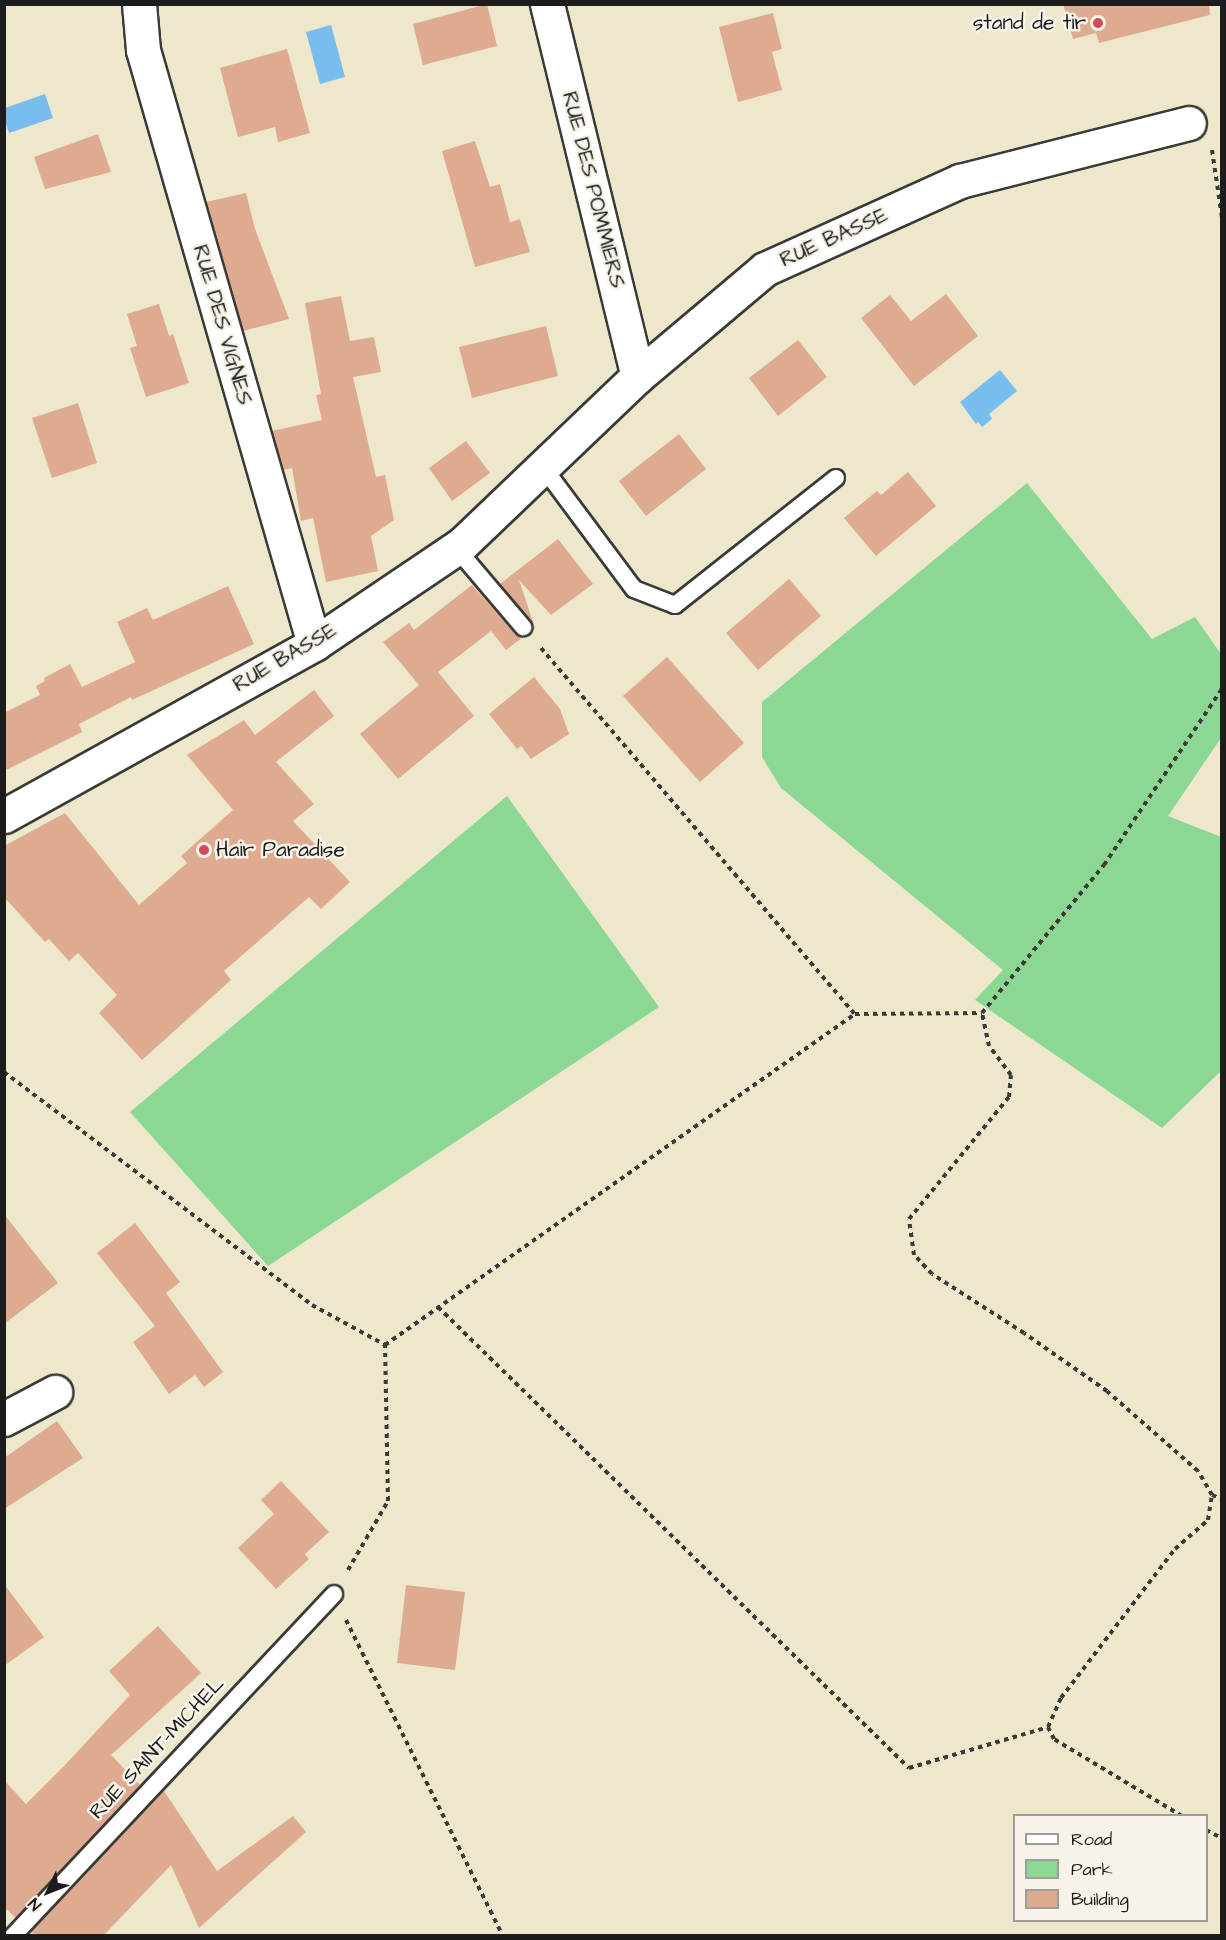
<!DOCTYPE html>
<html>
<head>
<meta charset="utf-8">
<style>
  body { margin:0 }
  #map { position:relative; width:1226px; height:1940px; overflow:hidden; background:#ede7cc; font-family:"Architects Daughter",sans-serif }
  div>[style] { position:absolute }
  .green>* { inset:0; background:#8dd794 }
  .water>* { inset:0; background:#77bdee }
  .building>* { inset:0; background:#dfab90 }
  .path>* { height:4px; margin-top:-2px; transform-origin:0; background:repeating-linear-gradient(90deg,#3b3a36 0 4.5px,transparent 0 9px) }
  .roads { filter:drop-shadow(2px 0 #3b3a36) drop-shadow(-2px 0 #3b3a36) drop-shadow(0 2px #3b3a36) drop-shadow(0 -2px #3b3a36) }
  .service>* { height:16px; margin:-8px; padding:0 8px; transform-origin:8px; border-radius:8px; background:#fff }
  .minor>* { height:33px; margin:-16.5px; padding:0 16.5px; transform-origin:16.5px; border-radius:16.5px; background:#fff }
  .dots>* { width:16px; height:16px; translate:-50% -50%; box-sizing:border-box; border:3px solid #f7f3e8; border-radius:50% }
  span { translate:-50% -50%; white-space:nowrap; text-align:center; line-height:1.15; -webkit-text-stroke:5px #f7f3e8; paint-order:stroke }
  .poi-label { font-size:21px; color:#1c1c1c }
  .right { translate:-100% -50%; text-align:right }
  .left { translate:0 -50%; text-align:left }
  .street-label { font-size:21px; color:#1c1c1c }
  .frame { position:absolute; inset:0; border:6px solid #1c1c1c; pointer-events:none }
  .legend { position:absolute; left:1013px; top:1814px; width:195px; height:108px; box-sizing:border-box; background:#f7f3e8; border:2px solid #9f9d96; margin:0; padding:8px 10px; list-style:none; font-size:18px; color:#1c1c1c }
  .legend li { display:flex; align-items:center; gap:12px; height:30px }
  .legend b { width:30px; border:2px solid #9f9d96 }
  .north { position:absolute; left:18px; top:1862px; width:60px; height:60px; -webkit-text-stroke:4px #f7f3e8; paint-order:stroke; rotate:227deg; font-size:16px; font-weight:700; line-height:24px; text-align:center; color:#1c1c1c }
  .north::after { content:''; display:block; margin:auto; width:21px; height:27px; background:#1c1c1c; clip-path:polygon(50% 0,100% 100%,50% 72%,0 100%) }
</style>
</head>
<body>
<div id="map">
  <div class="green">
    <i style="clip-path:polygon(1027px 483px,1152px 639px,1195px 617px,1221px 654px,1221px 738px,1168px 816px,1221px 837px,1221px 1071px,1162px 1128px,975px 1000px,1003px 970px,781px 788px,762px 757px,762px 702px)"></i>
    <i style="clip-path:polygon(507px 796px,659px 1007px,268px 1266px,130px 1112px)"></i>
  </div>
  <div class="water">
    <i style="clip-path:polygon(331px 25px,345px 77px,320px 84px,306px 32px)"></i>
    <i style="clip-path:polygon(45px 94px,53px 118px,9px 133px,5px 121px,5px 108px)"></i>
    <i style="clip-path:polygon(1000px 370px,1017px 391px,989px 414px,992px 419px,982px 427px,978px 422px,976px 424px,960px 402px)"></i>
  </div>
  <div class="building">
    <i style="clip-path:polygon(487px 4px,497px 46px,423px 65px,413px 24px)"></i>
    <i style="clip-path:polygon(1063px 4px,1209px 4px,1210px 15px,1099px 43px,1096px 33px,1073px 39px)"></i>
    <i style="clip-path:polygon(773px 13px,782px 49px,772px 52px,782px 90px,738px 102px,719px 27px)"></i>
    <i style="clip-path:polygon(287px 49px,310px 133px,278px 142px,275px 127px,238px 137px,220px 68px)"></i>
    <i style="clip-path:polygon(98px 134px,111px 172px,45px 189px,34px 157px)"></i>
    <i style="clip-path:polygon(475px 141px,490px 187px,500px 184px,510px 222px,520px 219px,530px 252px,475px 267px,442px 151px)"></i>
    <i style="clip-path:polygon(246px 193px,255px 229px,289px 319px,243px 331px,206px 202px)"></i>
    <i style="clip-path:polygon(946px 294px,978px 336px,914px 386px,861px 318px,890px 295px,911px 321px)"></i>
    <i style="clip-path:polygon(341px 296px,350px 341px,374px 337px,381px 372px,353px 377px,376px 477px,385px 475px,394px 520px,371px 536px,378px 571px,326px 582px,313px 518px,301px 521px,292px 468px,284px 470px,272px 431px,322px 420px,316px 395px,321px 394px,305px 303px)"></i>
    <i style="clip-path:polygon(159px 304px,169px 336px,173px 334px,189px 383px,146px 397px,130px 348px,137px 346px,127px 314px)"></i>
    <i style="clip-path:polygon(546px 326px,558px 376px,472px 398px,459px 347px)"></i>
    <i style="clip-path:polygon(798px 340px,827px 377px,778px 416px,749px 378px)"></i>
    <i style="clip-path:polygon(78px 403px,97px 463px,52px 478px,32px 418px)"></i>
    <i style="clip-path:polygon(679px 434px,706px 469px,646px 516px,619px 481px)"></i>
    <i style="clip-path:polygon(466px 441px,490px 473px,452px 501px,429px 468px)"></i>
    <i style="clip-path:polygon(908px 472px,936px 506px,876px 556px,844px 518px,877px 491px,881px 495px)"></i>
    <i style="clip-path:polygon(558px 539px,593px 584px,551px 615px,519px 580px,535px 628px,533px 630px,531px 620px,500px 584px)"></i>
    <i style="clip-path:polygon(789px 579px,821px 616px,758px 670px,726px 633px)"></i>
    <i style="clip-path:polygon(472px 585px,515px 634px,523px 637px,506px 650px,491px 631px,438px 672px,474px 716px,398px 779px,360px 734px,419px 685px,383px 642px,409px 623px,414px 630px)"></i>
    <i style="clip-path:polygon(228px 586px,254px 644px,132px 700px,131px 697px,79px 724px,82px 732px,4px 771px,4px 713px,40px 695px,36px 686px,45px 681px,44px 678px,70px 664px,82px 687px,135px 662px,117px 622px,147px 608px,153px 620px)"></i>
    <i style="clip-path:polygon(667px 657px,744px 743px,700px 782px,623px 696px)"></i>
    <i style="clip-path:polygon(534px 677px,560px 709px,569px 734px,531px 759px,521px 746px,517px 749px,489px 714px)"></i>
    <i style="clip-path:polygon(314px 690px,334px 716px,276px 762px,314px 804px,293px 821px,350px 882px,321px 909px,309px 897px,224px 971px,231px 980px,142px 1060px,99px 1013px,117px 995px,78px 953px,69px 961px,49px 939px,45px 942px,4px 897px,4px 846px,65px 813px,139px 905px,187px 863px,181px 856px,233px 810px,187px 755px,244px 720px,255px 735px)"></i>
    <i style="clip-path:polygon(4px 1214px,58px 1283px,4px 1324px)"></i>
    <i style="clip-path:polygon(135px 1223px,180px 1282px,166px 1293px,223px 1372px,204px 1387px,195px 1375px,169px 1394px,133px 1342px,155px 1326px,97px 1253px)"></i>
    <i style="clip-path:polygon(57px 1421px,83px 1458px,4px 1509px,4px 1458px)"></i>
    <i style="clip-path:polygon(281px 1481px,329px 1532px,305px 1554px,309px 1559px,276px 1589px,238px 1548px,274px 1514px,261px 1500px)"></i>
    <i style="clip-path:polygon(4px 1584px,44px 1637px,4px 1666px)"></i>
    <i style="clip-path:polygon(406px 1585px,465px 1592px,455px 1670px,397px 1663px)"></i>
    <i style="clip-path:polygon(158px 1626px,201px 1673px,111px 1755px,140px 1785px,16px 1918px,4px 1907px,4px 1780px,26px 1804px,65px 1765px,130px 1695px,109px 1671px)"></i>
    <i style="clip-path:polygon(164px 1791px,217px 1871px,293px 1816px,306px 1832px,199px 1928px,171px 1865px,104px 1935px,36px 1935px,31px 1932px)"></i>
  </div>
  <div class="path">
    <i style="left:1212px;top:150px;width:69px;rotate:81.6deg"></i>
    <i style="left:541px;top:648px;width:482px;rotate:49.4deg"></i>
    <i style="left:4px;top:1072px;width:386px;rotate:37.1deg"></i>
    <i style="left:312px;top:1305px;width:83px;rotate:28.7deg"></i>
    <i style="left:385px;top:1345px;width:575px;rotate:-35.16deg"></i>
    <i style="left:855px;top:1014px;width:127px;rotate:-0.5deg"></i>
    <i style="left:438px;top:1307px;width:659px;rotate:44.39deg"></i>
    <i style="left:909px;top:1768px;width:145px;rotate:-16.4deg"></i>
    <i style="left:1212px;top:1495px;width:11px;rotate:22deg"></i>
    <i style="left:348px;top:1570px;width:80px;rotate:-59.9deg"></i>
    <i style="left:388px;top:1501px;width:156px;rotate:-91.1deg"></i>
    <i style="left:346px;top:1620px;width:353px;rotate:63.6deg"></i>
    <i style="left:1182px;top:1816px;width:149px;rotate:-149deg"></i>
    <i style="left:1054px;top:1739px;width:13px;rotate:-117deg"></i>
    <i style="left:1048px;top:1727px;width:32px;rotate:-66deg"></i>
    <i style="left:1061px;top:1698px;width:188px;rotate:-52.6deg"></i>
    <i style="left:1175px;top:1549px;width:44px;rotate:-41.3deg"></i>
    <i style="left:1208px;top:1520px;width:25px;rotate:-81deg"></i>
    <i style="left:1212px;top:1495px;width:28px;rotate:-120deg"></i>
    <i style="left:1198px;top:1471px;width:121px;rotate:-138.7deg"></i>
    <i style="left:1107px;top:1391px;width:101px;rotate:-145.1deg"></i>
    <i style="left:1024px;top:1333px;width:109px;rotate:-147.3deg"></i>
    <i style="left:932px;top:1274px;width:26px;rotate:-133deg"></i>
    <i style="left:914px;top:1255px;width:36px;rotate:-98deg"></i>
    <i style="left:909px;top:1219px;width:158px;rotate:-50.7deg"></i>
    <i style="left:1009px;top:1097px;width:22px;rotate:-85deg"></i>
    <i style="left:1011px;top:1075px;width:36px;rotate:-127deg"></i>
    <i style="left:989px;top:1046px;width:34px;rotate:-102deg"></i>
    <i style="left:982px;top:1013px;width:192px;rotate:-50.5deg"></i>
    <i style="left:1104px;top:865px;width:212px;rotate:-56.2deg"></i>
    <i style="left:1206px;top:1830px;width:18px;rotate:27deg"></i>
  </div>
  <div class="roads">
    <div class="service">
      <i style="left:543px;top:467px;width:152px;rotate:53.3deg"></i>
      <i style="left:634px;top:589px;width:44px;rotate:21.3deg"></i>
      <i style="left:675px;top:605px;width:205px;rotate:-38.3deg"></i>
      <i style="left:456px;top:548px;width:104px;rotate:49.7deg"></i>
      <i style="left:13px;top:1936px;width:469px;rotate:-46.8deg"></i>
    </div>
    <div class="minor">
      <i style="left:139px;top:4px;width:46px;rotate:85deg"></i>
      <i style="left:143px;top:50px;width:618px;rotate:73.94deg"></i>
      <i style="left:547px;top:4px;width:383px;rotate:76.3deg"></i>
      <i style="left:4px;top:816px;width:355px;rotate:-29deg"></i>
      <i style="left:314px;top:644px;width:177px;rotate:-34deg"></i>
      <i style="left:461px;top:545px;width:245px;rotate:-43.7deg"></i>
      <i style="left:638px;top:376px;width:166px;rotate:-40.1deg"></i>
      <i style="left:765px;top:269px;width:214px;rotate:-24.3deg"></i>
      <i style="left:960px;top:181px;width:236px;rotate:-14.2deg"></i>
      <i style="left:4px;top:1419px;width:58px;rotate:-27.9deg"></i>
    </div>
  </div>
  <div class="dots">
    <i style="left:1098px;top:23px;background:#d1495b"></i>
    <i style="left:204px;top:850px;background:#d1495b"></i>
  </div>
  <div class="poi-label">
    <span class="right" style="left:1086px;top:23px">stand de tir</span>
    <span class="left" style="left:216px;top:850px">Hair Paradise</span>
  </div>
  <div class="street-label">
    <span style="left:593px;top:190px;rotate:76deg">RUE DES POMMIERS</span>
    <span style="left:834px;top:238px;rotate:-24deg">RUE BASSE</span>
    <span style="left:222px;top:325px;rotate:74deg">RUE DES VIGNES</span>
    <span style="left:285px;top:658px;rotate:-30deg">RUE BASSE</span>
    <span style="left:157px;top:1748px;rotate:-47deg">RUE SAINT-MICHEL</span>
  </div>
  <div class="frame"></div>
  <ul class="legend">
  <li><b style="height:8px;background:#fff"></b>Road</li>
  <li><b style="height:16px;background:#8dd794"></b>Park</li>
  <li><b style="height:16px;background:#dfab90"></b>Building</li>
  </ul>
  <div class="north">N</div>
</div>
</body>
</html>
